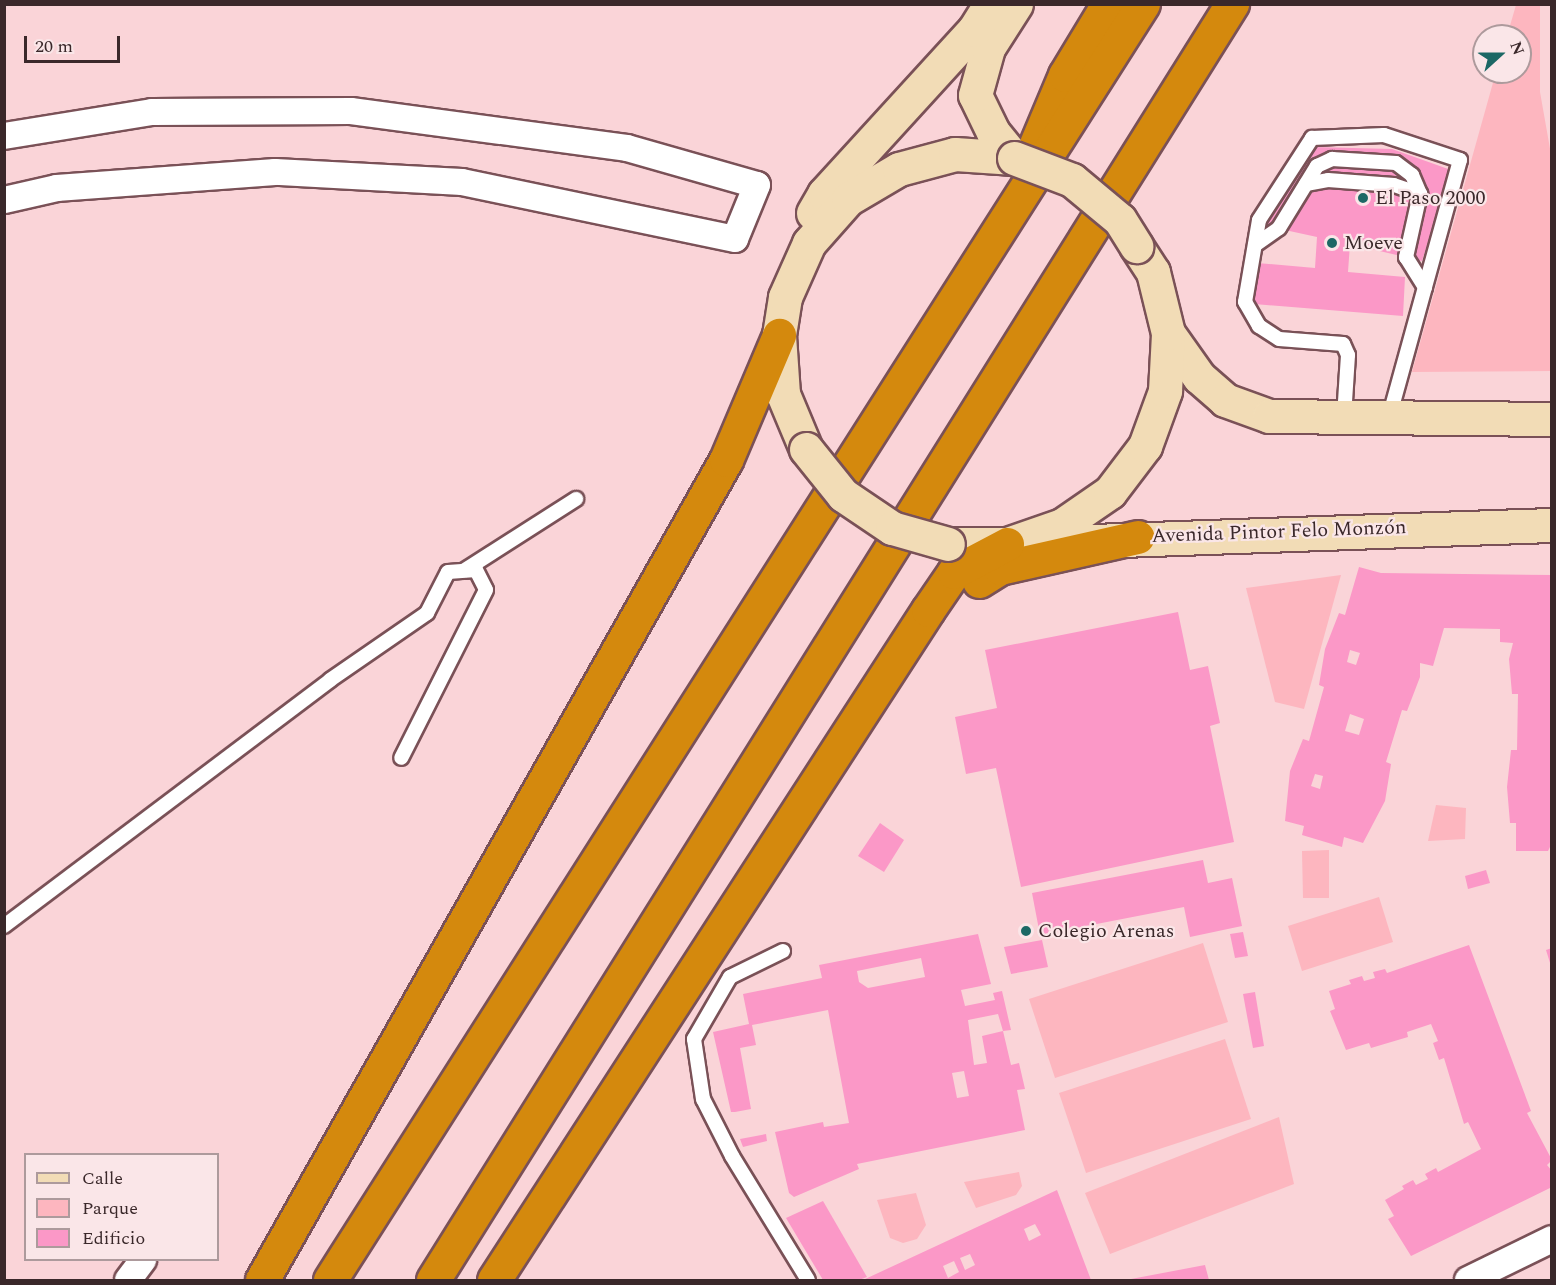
<!DOCTYPE html>
<html>
<head>
<meta charset="utf-8">
<style>
  body { margin:0 }
  #map { position:relative; width:1556px; height:1285px; overflow:hidden; background:#fad4d8; font-family:Spectral,serif }
  div>[style] { position:absolute }
  .green>* { inset:0; background:#fdb6bf }
  .building>* { inset:0; background:#fb98c7 }
  .roads { filter:drop-shadow(2px 0 #7a5157) drop-shadow(-2px 0 #7a5157) drop-shadow(0 2px #7a5157) drop-shadow(0 -2px #7a5157) }
  .lane>* { height:14px; margin:-7px; padding:0 7px; transform-origin:7px; border-radius:7px; background:#fff }
  .street>* { height:26px; margin:-13px; padding:0 13px; transform-origin:13px; border-radius:13px; background:#fff }
  .secondary>* { height:33px; margin:-16.5px; padding:0 16.5px; transform-origin:16.5px; border-radius:16.5px; background:#f2dcb6 }
  .highway>* { height:33px; margin:-16.5px; padding:0 16.5px; transform-origin:16.5px; border-radius:16.5px; background:#d4890d }
  .bridges { filter:drop-shadow(2px 0 #7a5157) drop-shadow(-2px 0 #7a5157) drop-shadow(0 2px #7a5157) drop-shadow(0 -2px #7a5157) }
  .secondary-bridge>* { height:33px; margin:-16.5px; padding:0 16.5px; transform-origin:16.5px; border-radius:16.5px; background:#f2dcb6 }
  .dots>* { width:16px; height:16px; translate:-50% -50%; box-sizing:border-box; border:3px solid #fae6e8; border-radius:50% }
  span { translate:-50% -50%; white-space:nowrap; text-align:center; line-height:1.15; -webkit-text-stroke:4.5px #fae6e8; paint-order:stroke }
  .poi-label { font-size:20px; color:#3a282a }
  .left { translate:0 -50%; text-align:left }
  .street-label { font-size:20px; color:#3a282a }
  .frame { position:absolute; inset:0; border:6px solid #3a282a; pointer-events:none }
  .legend { position:absolute; left:24px; top:1153px; width:195px; height:108px; box-sizing:border-box; background:#fae6e8; border:2px solid #ad9a9c; margin:0; padding:8px 10px; list-style:none; font-size:18px; color:#3a282a }
  .legend li { display:flex; align-items:center; gap:12px; height:30px }
  .legend b { width:30px; border:2px solid #ad9a9c }
  .north { position:absolute; left:1472px; top:24px; width:60px; height:60px; box-sizing:border-box; background:#fae6e8; border:2px solid #ad9a9c; border-radius:50%; rotate:69deg; font-size:16px; font-weight:700; line-height:24px; text-align:center; color:#3a282a }
  .north::after { content:''; display:block; margin:auto; width:21px; height:27px; background:#1c6865; clip-path:polygon(50% 0,100% 100%,50% 72%,0 100%) }
  .scale { position:absolute; left:24px; top:36px; width:96px; height:27px; box-sizing:border-box; border:3px solid #3a282a; border-top:0; padding-left:8px; font-size:18px; line-height:21px; white-space:nowrap; color:#3a282a; -webkit-text-stroke:4px #fae6e8; paint-order:stroke }
</style>
</head>
<body>
<div id="map">
  <div class="green">
    <i style="clip-path:polygon(1516px 5px,1540px 5px,1540px 92px,1552px 160px,1551px 371px,1412px 372px,1496px 72px,1520px 72px,1520px 36px,1507px 36px)"></i>
    <i style="clip-path:polygon(1341px 575px,1304px 709px,1275px 702px,1246px 588px)"></i>
    <i style="clip-path:polygon(1436px 805px,1466px 808px,1465px 839px,1428px 841px)"></i>
    <i style="clip-path:polygon(1329px 850px,1329px 898px,1303px 898px,1302px 851px)"></i>
    <i style="clip-path:polygon(1379px 897px,1393px 942px,1302px 971px,1288px 926px)"></i>
    <i style="clip-path:polygon(1203px 943px,1228px 1022px,1055px 1078px,1029px 999px)"></i>
    <i style="clip-path:polygon(1225px 1039px,1251px 1119px,1086px 1173px,1059px 1093px)"></i>
    <i style="clip-path:polygon(1279px 1117px,1294px 1184px,1110px 1254px,1085px 1193px)"></i>
    <i style="clip-path:polygon(1019px 1172px,1022px 1186px,1016px 1195px,976px 1208px,964px 1182px)"></i>
    <i style="clip-path:polygon(916px 1193px,926px 1225px,917px 1239px,903px 1243px,890px 1238px,877px 1200px)"></i>
  </div>
  <div class="building">
    <i style="clip-path:polygon(1313px 147px,1392px 149px,1451px 170px,1422px 261px,1350px 244px,1348px 272px,1405px 277px,1403px 316px,1254px 304px,1257px 263px,1315px 268px,1317px 237px,1266px 226px)"></i>
    <i style="clip-path:polygon(evenodd,1359px 567px,1381px 573px,1552px 575px,1552px 843px,1548px 851px,1516px 851px,1516px 823px,1510px 823px,1507px 787px,1511px 750px,1517px 750px,1518px 694px,1512px 694px,1509px 659px,1513px 643px,1500px 642px,1500px 629px,1444px 628px,1433px 666px,1420px 663px,1420px 677px,1407px 711px,1402px 710px,1386px 762px,1391px 764px,1385px 801px,1363px 843px,1344px 837px,1342px 847px,1302px 835px,1304px 826px,1285px 821px,1290px 771px,1303px 739px,1309px 741px,1324px 687px,1319px 685px,1325px 649px,1339px 613px,1345px 615px,1359px 567px,1350px 650px,1360px 653px,1356px 665px,1347px 662px,1350px 650px,1359px 567px,1350px 714px,1364px 719px,1359px 735px,1345px 731px,1350px 714px,1359px 567px,1315px 774px,1323px 776px,1320px 789px,1311px 786px,1315px 774px)"></i>
    <i style="clip-path:polygon(1178px 612px,1190px 670px,1208px 666px,1220px 723px,1210px 726px,1234px 842px,1021px 887px,996px 768px,966px 774px,955px 717px,997px 708px,985px 650px)"></i>
    <i style="clip-path:polygon(880px 823px,904px 840px,884px 872px,858px 856px)"></i>
    <i style="clip-path:polygon(1203px 860px,1208px 883px,1232px 878px,1242px 926px,1190px 937px,1184px 907px,1040px 935px,1032px 893px)"></i>
    <i style="clip-path:polygon(1486px 870px,1490px 883px,1468px 889px,1465px 876px)"></i>
    <i style="clip-path:polygon(1243px 932px,1248px 956px,1235px 958px,1230px 934px)"></i>
    <i style="clip-path:polygon(evenodd,978px 934px,991px 984px,961px 990px,965px 1006px,995px 1000px,993px 993px,1002px 991px,1011px 1030px,1003px 1031px,998px 1014px,968px 1020px,974px 1065px,987px 1063px,982px 1036px,1003px 1031px,1011px 1065px,1019px 1063px,1025px 1089px,1017px 1090px,1025px 1130px,857px 1164px,859px 1169px,794px 1197px,789px 1193px,775px 1132px,823px 1122px,824px 1127px,849px 1123px,828px 1010px,752px 1025px,756px 1045px,740px 1048px,751px 1109px,735px 1112px,731px 1112px,713px 1032px,749px 1024px,743px 994px,822px 978px,819px 965px,978px 934px,921px 958px,925px 977px,868px 988px,859px 982px,857px 971px,921px 958px,978px 934px,964px 1071px,969px 1096px,957px 1098px,952px 1073px,964px 1071px)"></i>
    <i style="clip-path:polygon(1042px 940px,1048px 967px,1011px 974px,1004px 947px)"></i>
    <i style="clip-path:polygon(1469px 945px,1531px 1111px,1527px 1113px,1552px 1160px,1547px 1165px,1552px 1171px,1552px 1187px,1411px 1256px,1388px 1219px,1394px 1216px,1385px 1200px,1404px 1189px,1402px 1186px,1413px 1180px,1416px 1185px,1428px 1179px,1425px 1174px,1436px 1168px,1438px 1172px,1481px 1149px,1468px 1122px,1464px 1124px,1444px 1058px,1439px 1060px,1433px 1043px,1438px 1041px,1431px 1024px,1407px 1032px,1408px 1037px,1371px 1048px,1369px 1043px,1346px 1050px,1330px 1011px,1335px 1009px,1329px 991px,1351px 984px,1349px 980px,1362px 976px,1364px 981px,1375px 978px,1373px 972px,1385px 969px,1387px 973px)"></i>
    <i style="clip-path:polygon(1552px 948px,1552px 966px,1551px 966px,1546px 950px)"></i>
    <i style="clip-path:polygon(1255px 992px,1264px 1046px,1253px 1048px,1243px 994px)"></i>
    <i style="clip-path:polygon(766px 1134px,767px 1141px,743px 1147px,740px 1139px)"></i>
    <i style="clip-path:polygon(evenodd,1057px 1190px,1091px 1280px,863px 1280px,1057px 1190px,1035px 1224px,1041px 1235px,1029px 1241px,1024px 1229px,1035px 1224px,1057px 1190px,970px 1254px,975px 1265px,965px 1270px,960px 1258px,970px 1254px,1057px 1190px,954px 1261px,959px 1272px,948px 1278px,943px 1266px,954px 1261px)"></i>
    <i style="clip-path:polygon(823px 1201px,867px 1277px,859px 1280px,823px 1280px,786px 1218px)"></i>
    <i style="clip-path:polygon(1205px 1265px,1209px 1280px,1131px 1280px,1131px 1279px)"></i>
  </div>
  <div class="roads">
    <div class="lane">
      <i style="left:1306px;top:184px;width:22px;rotate:-10deg"></i>
      <i style="left:1328px;top:180px;width:66px;rotate:4.3deg"></i>
      <i style="left:1394px;top:185px;width:28px;rotate:19deg"></i>
      <i style="left:1255px;top:245px;width:29px;rotate:-35deg"></i>
      <i style="left:1279px;top:228px;width:73px;rotate:-58.5deg"></i>
      <i style="left:1317px;top:166px;width:17px;rotate:-25deg"></i>
      <i style="left:1332px;top:159px;width:64px;rotate:3.6deg"></i>
      <i style="left:1396px;top:163px;width:20px;rotate:37deg"></i>
      <i style="left:1412px;top:175px;width:21px;rotate:67deg"></i>
      <i style="left:1420px;top:194px;width:65px;rotate:102.5deg"></i>
      <i style="left:1406px;top:257px;width:36px;rotate:58deg"></i>
      <i style="left:1344px;top:417px;width:62px;rotate:-86.3deg"></i>
      <i style="left:1348px;top:355px;width:12px;rotate:-114deg"></i>
      <i style="left:1343px;top:344px;width:64px;rotate:-175.5deg"></i>
      <i style="left:1279px;top:339px;width:24px;rotate:-147deg"></i>
      <i style="left:1259px;top:326px;width:28px;rotate:-120deg"></i>
      <i style="left:1245px;top:302px;width:83px;rotate:-80.3deg"></i>
      <i style="left:1259px;top:220px;width:98px;rotate:-57.1deg"></i>
      <i style="left:1312px;top:138px;width:72px;rotate:-2.4deg"></i>
      <i style="left:1384px;top:135px;width:80px;rotate:18.2deg"></i>
      <i style="left:1460px;top:160px;width:268px;rotate:105.4deg"></i>
      <i style="left:465px;top:570px;width:132px;rotate:-32.6deg"></i>
      <i style="left:4px;top:926px;width:408px;rotate:-37deg"></i>
      <i style="left:330px;top:680px;width:118px;rotate:-34.6deg"></i>
      <i style="left:427px;top:613px;width:46px;rotate:-62.9deg"></i>
      <i style="left:448px;top:572px;width:28px;rotate:-4deg"></i>
      <i style="left:476px;top:570px;width:22px;rotate:63deg"></i>
      <i style="left:486px;top:590px;width:188px;rotate:116.8deg"></i>
      <i style="left:783px;top:951px;width:59px;rotate:153.9deg"></i>
      <i style="left:730px;top:977px;width:72px;rotate:120.1deg"></i>
      <i style="left:694px;top:1039px;width:61px;rotate:81.5deg"></i>
      <i style="left:703px;top:1099px;width:64px;rotate:63deg"></i>
      <i style="left:732px;top:1156px;width:145px;rotate:58.5deg"></i>
    </div>
    <div class="street">
      <i style="left:4px;top:136px;width:150px;rotate:-9.2deg"></i>
      <i style="left:152px;top:112px;width:199px;rotate:-0.3deg"></i>
      <i style="left:351px;top:111px;width:278px;rotate:7.6deg"></i>
      <i style="left:627px;top:148px;width:135px;rotate:15.9deg"></i>
      <i style="left:757px;top:185px;width:58px;rotate:112.2deg"></i>
      <i style="left:735px;top:239px;width:279px;rotate:-168.2deg"></i>
      <i style="left:462px;top:182px;width:187px;rotate:-176.9deg"></i>
      <i style="left:275px;top:172px;width:219px;rotate:175.8deg"></i>
      <i style="left:57px;top:188px;width:54px;rotate:167.2deg"></i>
      <i style="left:128px;top:1280px;width:25px;rotate:-53deg"></i>
      <i style="left:1468px;top:1280px;width:93px;rotate:-26deg"></i>
    </div>
    <div class="secondary">
      <i style="left:1014px;top:158px;width:33px;rotate:-129deg"></i>
      <i style="left:993px;top:132px;width:41px;rotate:-115.9deg"></i>
      <i style="left:975px;top:95px;width:49px;rotate:-74.5deg"></i>
      <i style="left:988px;top:48px;width:52px;rotate:-57.5deg"></i>
      <i style="left:813px;top:213px;width:22px;rotate:-60deg"></i>
      <i style="left:824px;top:194px;width:222px;rotate:-47.6deg"></i>
      <i style="left:974px;top:30px;width:31px;rotate:-58deg"></i>
      <i style="left:1168px;top:333px;width:54px;rotate:54.8deg"></i>
      <i style="left:1199px;top:377px;width:35px;rotate:41deg"></i>
      <i style="left:1225px;top:400px;width:47px;rotate:20deg"></i>
      <i style="left:1269px;top:416px;width:283px;rotate:0.6deg"></i>
      <i style="left:806px;top:449px;width:60px;rotate:-112.7deg"></i>
      <i style="left:783px;top:394px;width:59px;rotate:-93.9deg"></i>
      <i style="left:779px;top:335px;width:38px;rotate:-81deg"></i>
      <i style="left:785px;top:297px;width:59px;rotate:-66deg"></i>
      <i style="left:809px;top:243px;width:59px;rotate:-48.4deg"></i>
      <i style="left:848px;top:199px;width:59px;rotate:-30.5deg"></i>
      <i style="left:899px;top:169px;width:58px;rotate:-15deg"></i>
      <i style="left:955px;top:154px;width:59px;rotate:3.9deg"></i>
      <i style="left:948px;top:544px;width:59px"></i>
      <i style="left:1007px;top:544px;width:58px;rotate:-19.1deg"></i>
      <i style="left:1062px;top:525px;width:58px;rotate:-34.5deg"></i>
      <i style="left:1110px;top:492px;width:58px;rotate:-52.7deg"></i>
      <i style="left:1145px;top:446px;width:59px;rotate:-70deg"></i>
      <i style="left:1165px;top:391px;width:58px;rotate:-87deg"></i>
      <i style="left:1168px;top:333px;width:63px;rotate:-103.8deg"></i>
      <i style="left:1153px;top:272px;width:31px;rotate:-123deg"></i>
      <i style="left:1007px;top:544px;width:545px;rotate:-2deg"></i>
    </div>
    <div class="highway">
      <i style="left:1036px;top:144px;width:75px;rotate:-67.2deg"></i>
      <i style="left:1065px;top:75px;width:83px;rotate:-58.8deg"></i>
      <i style="left:979px;top:581px;width:25px;rotate:-32deg"></i>
      <i style="left:1000px;top:568px;width:141px;rotate:-12.7deg"></i>
      <i style="left:262px;top:1280px;width:942px;rotate:-60.5deg"></i>
      <i style="left:726px;top:460px;width:136px;rotate:-67deg"></i>
      <i style="left:330px;top:1280px;width:1513px;rotate:-57.5deg"></i>
      <i style="left:433px;top:1280px;width:1506px;rotate:-57.95deg"></i>
      <i style="left:494px;top:1280px;width:798px;rotate:-57.07deg"></i>
      <i style="left:928px;top:610px;width:46px;rotate:-55.6deg"></i>
      <i style="left:954px;top:572px;width:60px;rotate:-27.8deg"></i>
    </div>
  </div>
  <div class="bridges">
    <div class="secondary-bridge">
      <i style="left:1014px;top:158px;width:62px;rotate:20.8deg"></i>
      <i style="left:1072px;top:180px;width:62px;rotate:39.8deg"></i>
      <i style="left:1120px;top:220px;width:31px;rotate:58deg"></i>
      <i style="left:806px;top:449px;width:59px;rotate:51.2deg"></i>
      <i style="left:843px;top:495px;width:59px;rotate:34deg"></i>
      <i style="left:892px;top:528px;width:58px;rotate:15.9deg"></i>
    </div>
  </div>
  <div class="dots">
    <i style="left:1363px;top:198px;background:#1c6865"></i>
    <i style="left:1332px;top:243px;background:#1c6865"></i>
    <i style="left:1026px;top:931px;background:#1c6865"></i>
  </div>
  <div class="poi-label">
    <span class="left" style="left:1375px;top:198px">El Paso 2000</span>
    <span class="left" style="left:1344px;top:243px">Moeve</span>
    <span class="left" style="left:1038px;top:931px">Colegio Arenas</span>
  </div>
  <div class="street-label">
    <span style="left:1279px;top:532px;rotate:-2deg">Avenida Pintor Felo Monzón</span>
  </div>
  <div class="frame"></div>
  <ul class="legend">
  <li><b style="height:8px;background:#f2dcb6"></b>Calle</li>
  <li><b style="height:16px;background:#fdb6bf"></b>Parque</li>
  <li><b style="height:16px;background:#fb98c7"></b>Edificio</li>
  </ul>
  <div class="north">N</div>
  <div class="scale">20 m</div>
</div>
</body>
</html>
